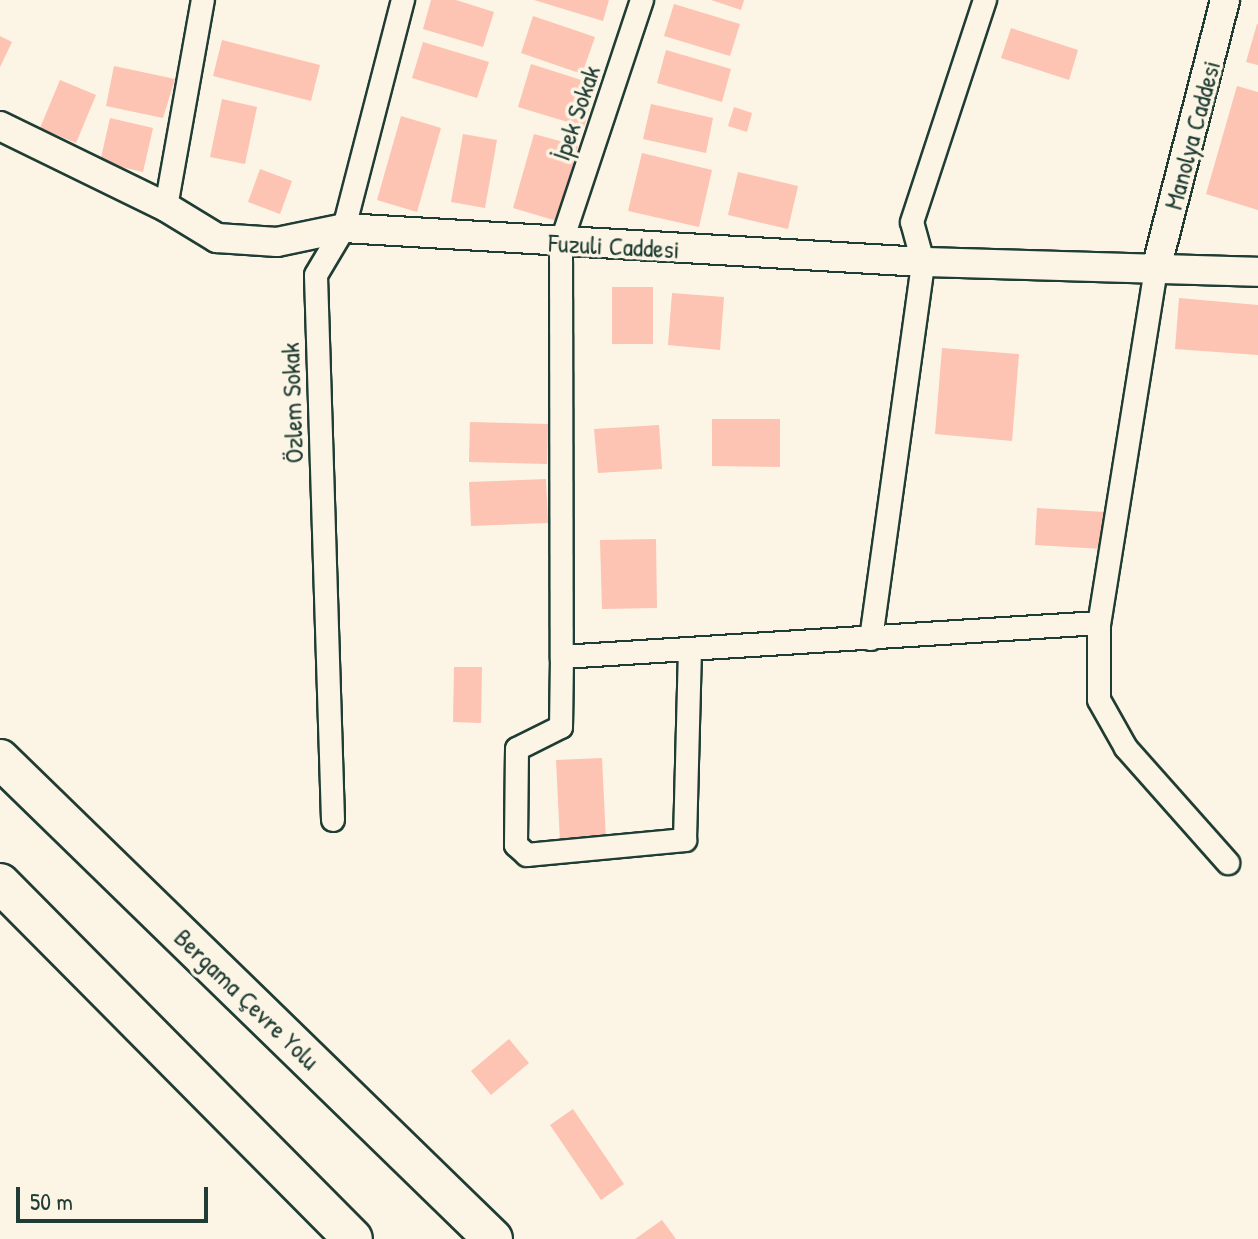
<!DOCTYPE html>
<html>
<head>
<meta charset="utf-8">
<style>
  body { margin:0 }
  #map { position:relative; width:1258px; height:1239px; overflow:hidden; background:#fcf5e5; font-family:"Patrick Hand",sans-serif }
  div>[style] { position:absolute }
  .building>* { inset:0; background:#fdc3b3 }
  .roads { filter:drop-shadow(2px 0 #1f3d34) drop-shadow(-2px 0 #1f3d34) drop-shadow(0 2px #1f3d34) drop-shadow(0 -2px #1f3d34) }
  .minor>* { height:22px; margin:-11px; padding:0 11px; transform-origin:11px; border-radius:11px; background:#fcf5e5 }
  .tertiary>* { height:28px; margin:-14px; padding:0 14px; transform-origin:14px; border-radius:14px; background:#fcf5e5 }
  .trunk>* { height:38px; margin:-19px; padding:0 19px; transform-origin:19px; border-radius:19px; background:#fcf5e5 }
  span { translate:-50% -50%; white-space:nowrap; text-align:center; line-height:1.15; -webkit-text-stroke:7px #fcf5e5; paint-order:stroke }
  .street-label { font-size:26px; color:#1f3d34 }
  .scale { position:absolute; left:16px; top:1187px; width:192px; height:36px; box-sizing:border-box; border:4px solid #1f3d34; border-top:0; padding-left:10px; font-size:24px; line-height:28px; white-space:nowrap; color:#1f3d34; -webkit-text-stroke:6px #fcf5e5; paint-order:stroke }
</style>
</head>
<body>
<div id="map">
  <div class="building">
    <i style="clip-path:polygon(431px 0,456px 0,494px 12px,483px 47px,423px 29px)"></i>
    <i style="clip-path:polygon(534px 0,609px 0,603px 21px)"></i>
    <i style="clip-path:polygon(711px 0,744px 0,741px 10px)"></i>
    <i style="clip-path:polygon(674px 4px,740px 24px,730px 56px,664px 36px)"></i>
    <i style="clip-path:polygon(533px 16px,595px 37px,582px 74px,521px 53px)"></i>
    <i style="clip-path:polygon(1257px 24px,1258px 24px,1258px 65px,1246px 62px)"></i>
    <i style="clip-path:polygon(1011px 28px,1078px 50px,1069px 80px,1001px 58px)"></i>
    <i style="clip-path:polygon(0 36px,12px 42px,0 67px)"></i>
    <i style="clip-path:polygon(222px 40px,320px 65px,311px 101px,213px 76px)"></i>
    <i style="clip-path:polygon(423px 42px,489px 62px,477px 98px,412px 78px)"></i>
    <i style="clip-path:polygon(666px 50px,731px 69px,722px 102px,657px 83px)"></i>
    <i style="clip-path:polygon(531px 64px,597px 85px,584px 127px,518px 107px)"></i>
    <i style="clip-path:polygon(114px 66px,175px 79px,163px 118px,106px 106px)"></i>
    <i style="clip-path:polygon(60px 80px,96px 95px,76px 143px,40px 128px)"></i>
    <i style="clip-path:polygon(1237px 86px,1258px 92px,1258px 210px,1206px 194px)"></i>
    <i style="clip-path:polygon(222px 99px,257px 107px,245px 164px,210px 157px)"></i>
    <i style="clip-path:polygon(651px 104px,713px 118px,706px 153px,643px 139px)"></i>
    <i style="clip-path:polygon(734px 107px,752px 113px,747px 132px,728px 126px)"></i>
    <i style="clip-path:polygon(401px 116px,441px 128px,417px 212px,377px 200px)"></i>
    <i style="clip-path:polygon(110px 118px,153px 128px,143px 172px,100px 162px)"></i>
    <i style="clip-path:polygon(463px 134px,497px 140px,485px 208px,451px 202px)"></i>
    <i style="clip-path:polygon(534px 134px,578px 146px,557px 221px,513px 208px)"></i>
    <i style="clip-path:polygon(642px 153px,712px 170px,699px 227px,628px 211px)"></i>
    <i style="clip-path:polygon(260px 169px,292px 181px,280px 214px,248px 202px)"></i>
    <i style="clip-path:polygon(738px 172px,798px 186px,788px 229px,728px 215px)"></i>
    <i style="clip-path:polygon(612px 287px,653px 287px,653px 344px,612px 344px)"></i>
    <i style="clip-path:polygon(672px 293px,724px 297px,720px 350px,668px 345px)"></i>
    <i style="clip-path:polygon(1179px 298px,1258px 305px,1258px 355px,1175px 349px)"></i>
    <i style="clip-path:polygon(942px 348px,1019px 354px,1012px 441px,935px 434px)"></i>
    <i style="clip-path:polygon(712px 419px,780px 419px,780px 467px,712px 466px)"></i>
    <i style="clip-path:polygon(470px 422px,548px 424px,547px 464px,469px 462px)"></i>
    <i style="clip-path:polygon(659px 425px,662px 469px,598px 473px,594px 429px)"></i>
    <i style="clip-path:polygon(546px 479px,548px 523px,471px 526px,469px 482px)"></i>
    <i style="clip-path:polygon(1037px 508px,1105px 512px,1103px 549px,1035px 545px)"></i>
    <i style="clip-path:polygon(656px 539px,657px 608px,602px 609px,600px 540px)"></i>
    <i style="clip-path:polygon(454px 667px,482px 667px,481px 723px,453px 722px)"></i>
    <i style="clip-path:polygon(602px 758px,606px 840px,560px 842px,556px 760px)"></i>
    <i style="clip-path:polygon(509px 1039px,529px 1063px,491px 1095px,471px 1071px)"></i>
    <i style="clip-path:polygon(573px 1109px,624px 1184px,601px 1200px,550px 1125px)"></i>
    <i style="clip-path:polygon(662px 1220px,676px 1239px,635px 1239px)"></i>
  </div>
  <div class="roads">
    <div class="minor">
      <i style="left:642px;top:0;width:256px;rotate:108.4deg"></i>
      <i style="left:561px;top:243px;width:414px;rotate:89.9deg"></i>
      <i style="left:562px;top:657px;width:538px;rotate:-3.62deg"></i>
      <i style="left:166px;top:207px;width:210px;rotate:-79.9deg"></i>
      <i style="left:1156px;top:269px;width:359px;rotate:99.1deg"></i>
      <i style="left:1099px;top:623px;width:77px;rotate:90deg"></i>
      <i style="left:1099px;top:700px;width:55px;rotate:60.6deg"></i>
      <i style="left:1126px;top:748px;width:154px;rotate:48.4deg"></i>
      <i style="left:871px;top:639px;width:381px;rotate:-82.1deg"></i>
      <i style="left:923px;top:262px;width:41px;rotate:-105.4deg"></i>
      <i style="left:912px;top:222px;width:234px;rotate:-71.8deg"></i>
      <i style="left:562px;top:657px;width:70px;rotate:90.8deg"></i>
      <i style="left:561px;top:727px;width:49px;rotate:153.4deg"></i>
      <i style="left:517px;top:749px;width:96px;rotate:90.6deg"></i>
      <i style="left:516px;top:845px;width:15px;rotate:42deg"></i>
      <i style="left:527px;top:855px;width:159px;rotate:-5.4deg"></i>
      <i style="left:685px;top:840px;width:190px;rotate:-88.5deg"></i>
      <i style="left:333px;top:820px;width:545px;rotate:-91.79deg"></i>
      <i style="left:316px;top:275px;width:55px;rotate:-59.2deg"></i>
      <i style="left:344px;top:228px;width:236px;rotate:-75.5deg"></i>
    </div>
    <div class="tertiary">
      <i style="left:0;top:126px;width:185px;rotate:26deg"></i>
      <i style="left:166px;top:207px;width:60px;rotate:31.3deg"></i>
      <i style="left:217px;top:238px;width:60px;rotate:3.8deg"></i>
      <i style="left:277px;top:242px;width:68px;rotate:-11.8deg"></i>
      <i style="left:344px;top:228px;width:580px;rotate:3.36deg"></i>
      <i style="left:923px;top:262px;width:335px;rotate:1.7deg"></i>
      <i style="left:1156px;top:269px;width:278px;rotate:-75.6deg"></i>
    </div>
    <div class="trunk">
      <i style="left:0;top:759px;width:688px;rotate:44.23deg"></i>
      <i style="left:0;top:883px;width:501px;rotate:45.24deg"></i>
    </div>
  </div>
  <div class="street-label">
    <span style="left:576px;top:113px;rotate:-71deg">İpek Sokak</span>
    <span style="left:1192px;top:135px;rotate:-75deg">Manolya Caddesi</span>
    <span style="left:614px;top:246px;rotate:3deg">Fuzuli Caddesi</span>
    <span style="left:292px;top:403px;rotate:-92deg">Özlem Sokak</span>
    <span style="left:247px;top:999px;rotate:44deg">Bergama Çevre Yolu</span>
  </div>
  <div class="scale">50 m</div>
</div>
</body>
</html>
